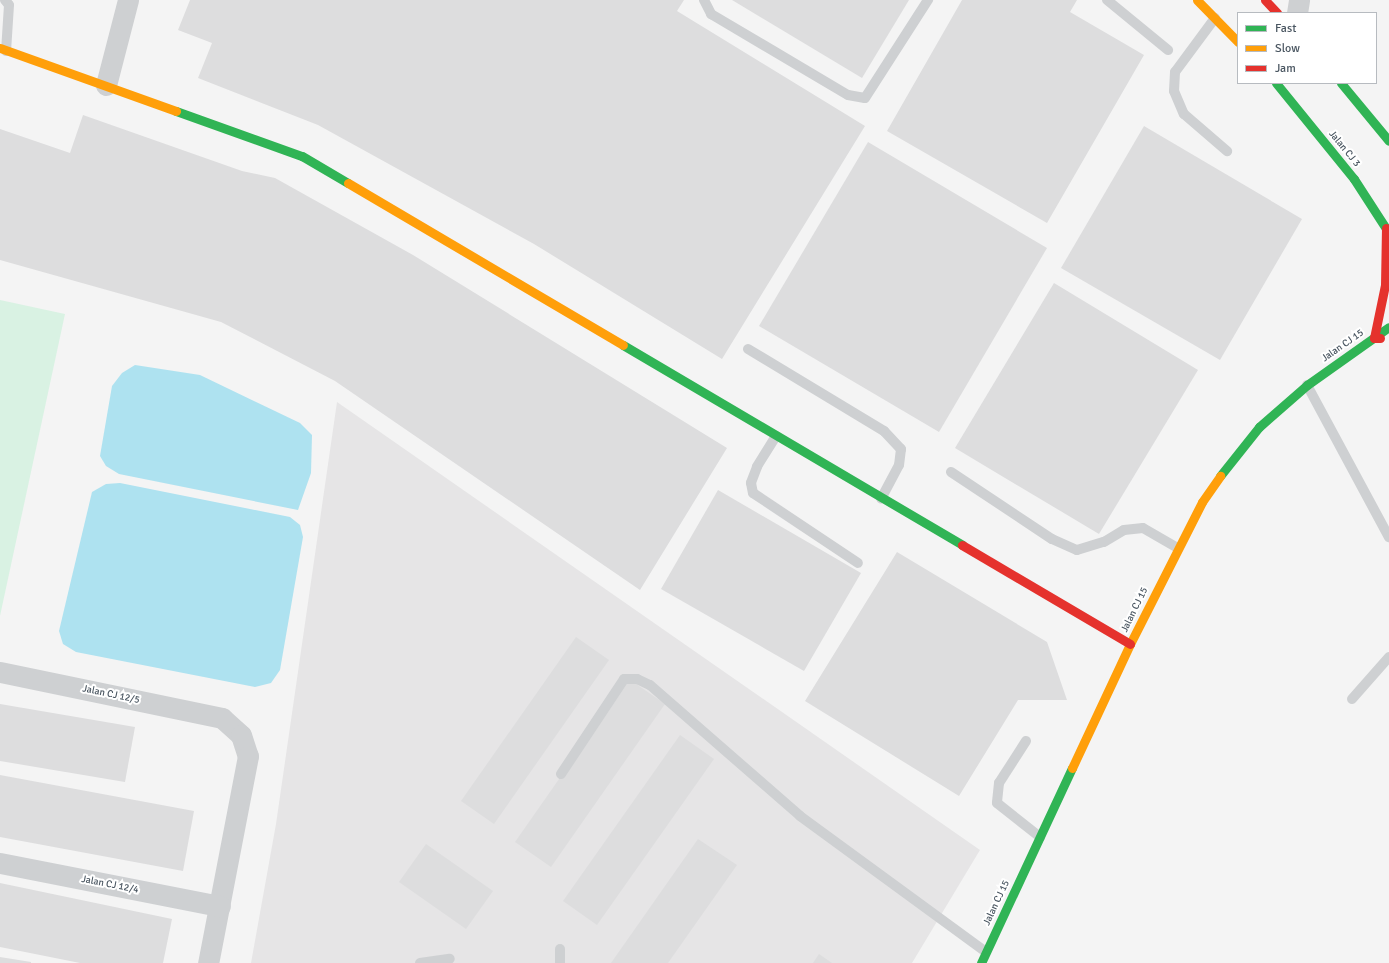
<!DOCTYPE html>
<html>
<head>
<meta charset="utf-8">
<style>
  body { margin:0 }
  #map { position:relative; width:1389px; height:963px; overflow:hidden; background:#f4f4f4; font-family:Signika,sans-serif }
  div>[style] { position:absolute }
  .education>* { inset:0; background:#e6e5e6 }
  .green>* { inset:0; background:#d9f2e3 }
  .water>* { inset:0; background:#aee2f0 }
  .building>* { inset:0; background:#ddddde }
  .lane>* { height:10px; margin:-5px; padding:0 5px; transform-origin:5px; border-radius:5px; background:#ced0d2 }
  .street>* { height:21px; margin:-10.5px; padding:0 10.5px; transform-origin:10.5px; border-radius:10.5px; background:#ced0d2 }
  .fast>* { height:9px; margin:-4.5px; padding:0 4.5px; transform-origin:4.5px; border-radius:4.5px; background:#30b455 }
  .slow>* { height:9px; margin:-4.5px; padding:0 4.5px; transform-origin:4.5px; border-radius:4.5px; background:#ff9f0a }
  .jam>* { height:9px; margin:-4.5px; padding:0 4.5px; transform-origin:4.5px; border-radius:4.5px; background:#e5322d }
  span { translate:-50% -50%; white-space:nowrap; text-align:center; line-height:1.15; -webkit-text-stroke:4px #fff; paint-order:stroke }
  .street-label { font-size:10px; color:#4a5661 }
  .legend { position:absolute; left:1237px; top:12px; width:140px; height:72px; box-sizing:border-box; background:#fff; border:1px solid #b7bbc0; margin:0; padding:5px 7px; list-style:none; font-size:12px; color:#4a5661 }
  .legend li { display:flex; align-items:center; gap:8px; height:20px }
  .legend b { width:20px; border:1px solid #b7bbc0 }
</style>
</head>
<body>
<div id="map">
  <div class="education">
    <i style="clip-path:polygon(337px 402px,980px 850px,912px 963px,251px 963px,276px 824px)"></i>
  </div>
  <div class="green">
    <i style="clip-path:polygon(0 300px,65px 314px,0 616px)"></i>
  </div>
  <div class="water">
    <i style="clip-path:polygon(135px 365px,200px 375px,300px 423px,312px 435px,311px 473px,298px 510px,119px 474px,106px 466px,100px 456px,112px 386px,122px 373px)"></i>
    <i style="clip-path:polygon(120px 483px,290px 517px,300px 525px,303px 537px,280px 670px,271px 683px,255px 687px,76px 652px,63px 644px,59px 631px,92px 492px,106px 484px)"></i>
  </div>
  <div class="building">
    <i style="clip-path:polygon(190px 0,684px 0,677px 11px,865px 126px,722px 359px,534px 244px,318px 125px,198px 78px,212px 43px,178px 30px)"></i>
    <i style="clip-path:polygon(732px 0,909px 0,862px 78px)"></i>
    <i style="clip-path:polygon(962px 0,1077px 0,1070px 12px,1144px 55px,1047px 223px,887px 131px)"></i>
    <i style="clip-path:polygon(83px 115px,242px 171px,275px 178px,413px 255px,727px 448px,640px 590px,335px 381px,221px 322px,0 260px,0 129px,70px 153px)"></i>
    <i style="clip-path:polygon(1144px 126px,1302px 219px,1220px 360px,1061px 268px)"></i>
    <i style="clip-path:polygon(868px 142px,1047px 248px,939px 432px,759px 326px)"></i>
    <i style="clip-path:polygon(1054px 283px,1198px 370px,1099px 534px,955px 448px)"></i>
    <i style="clip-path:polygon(718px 490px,861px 573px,804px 671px,661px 589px)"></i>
    <i style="clip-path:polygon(897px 552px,1047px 642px,1067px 700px,1018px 700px,959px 796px,805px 701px)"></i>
    <i style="clip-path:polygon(576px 637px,609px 660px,494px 824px,461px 801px)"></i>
    <i style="clip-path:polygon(629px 679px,665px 704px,551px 867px,515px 842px)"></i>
    <i style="clip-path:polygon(0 704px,135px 727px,125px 782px,0 761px)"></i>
    <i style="clip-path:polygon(680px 735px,714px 759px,597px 925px,563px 901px)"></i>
    <i style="clip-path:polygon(0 775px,194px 811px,183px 871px,0 837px)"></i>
    <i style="clip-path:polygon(698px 839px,737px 865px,668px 963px,611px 963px)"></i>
    <i style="clip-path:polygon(426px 844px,493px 891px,466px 929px,399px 882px)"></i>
    <i style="clip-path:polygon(0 883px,172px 919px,163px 963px,80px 963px,0 947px)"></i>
    <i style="clip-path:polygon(819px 954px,832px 963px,813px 963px)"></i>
    <i style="clip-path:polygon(0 957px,31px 962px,31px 963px,0 963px)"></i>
  </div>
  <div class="lane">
    <i style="left:5px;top:0;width:6px;rotate:51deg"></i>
    <i style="left:9px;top:5px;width:46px;rotate:93.7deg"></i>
    <i style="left:704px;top:0;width:16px;rotate:63deg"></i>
    <i style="left:711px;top:14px;width:159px;rotate:30.6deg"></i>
    <i style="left:848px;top:95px;width:17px;rotate:10deg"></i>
    <i style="left:865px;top:98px;width:117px;rotate:-57.3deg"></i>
    <i style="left:1107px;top:0;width:79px;rotate:39.3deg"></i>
    <i style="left:1215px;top:18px;width:67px;rotate:126.5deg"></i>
    <i style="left:1175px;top:72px;width:19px;rotate:93deg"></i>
    <i style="left:1174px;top:91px;width:25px;rotate:67deg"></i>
    <i style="left:1184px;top:114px;width:57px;rotate:40.7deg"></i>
    <i style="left:748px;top:349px;width:159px;rotate:31.1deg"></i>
    <i style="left:884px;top:431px;width:25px;rotate:47deg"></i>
    <i style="left:901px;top:449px;width:16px;rotate:97deg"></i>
    <i style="left:899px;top:465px;width:38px;rotate:118deg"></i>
    <i style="left:1307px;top:385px;width:173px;rotate:61.7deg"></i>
    <i style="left:776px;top:436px;width:36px;rotate:122deg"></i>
    <i style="left:757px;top:467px;width:17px;rotate:111deg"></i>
    <i style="left:751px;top:483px;width:10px;rotate:79deg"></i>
    <i style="left:753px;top:493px;width:126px;rotate:33.7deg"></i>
    <i style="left:951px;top:472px;width:121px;rotate:33.6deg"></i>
    <i style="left:1052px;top:539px;width:27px;rotate:24deg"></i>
    <i style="left:1077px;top:550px;width:28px;rotate:-17deg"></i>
    <i style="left:1104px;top:542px;width:23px;rotate:-31deg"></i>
    <i style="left:1124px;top:530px;width:19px;rotate:-6deg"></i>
    <i style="left:1143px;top:528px;width:39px;rotate:30deg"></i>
    <i style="left:1352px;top:699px;width:56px;rotate:-48.6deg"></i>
    <i style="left:1026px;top:741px;width:50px;rotate:122.7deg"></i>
    <i style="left:999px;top:783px;width:20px;rotate:96deg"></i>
    <i style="left:997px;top:803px;width:55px;rotate:38.3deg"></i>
    <i style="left:561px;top:774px;width:114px;rotate:-56.4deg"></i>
    <i style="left:624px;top:679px;width:13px"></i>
    <i style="left:637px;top:679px;width:14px;rotate:25deg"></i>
    <i style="left:650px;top:685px;width:199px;rotate:41.1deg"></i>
    <i style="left:800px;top:816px;width:230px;rotate:36.2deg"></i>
    <i style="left:560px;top:949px;width:14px;rotate:90deg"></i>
    <i style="left:420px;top:963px;width:30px;rotate:-8deg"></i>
  </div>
  <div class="street">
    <i style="left:1297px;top:13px;width:13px;rotate:-81deg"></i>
    <i style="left:106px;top:85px;width:88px;rotate:-75.5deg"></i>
    <i style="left:0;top:672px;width:227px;rotate:11.7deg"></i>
    <i style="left:222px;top:718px;width:25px;rotate:42deg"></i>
    <i style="left:241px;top:735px;width:22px;rotate:72deg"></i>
    <i style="left:248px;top:756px;width:211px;rotate:100.9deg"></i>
    <i style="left:0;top:863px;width:224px;rotate:11.1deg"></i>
  </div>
  <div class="fast">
    <i style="left:1276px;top:83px;width:124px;rotate:50.9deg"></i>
    <i style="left:1354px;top:179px;width:64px;rotate:57.1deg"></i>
    <i style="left:1341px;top:83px;width:75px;rotate:50.4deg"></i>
    <i style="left:176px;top:111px;width:134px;rotate:19.7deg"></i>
    <i style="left:302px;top:156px;width:53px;rotate:30.4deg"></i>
    <i style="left:623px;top:345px;width:394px;rotate:30.5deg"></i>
    <i style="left:1220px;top:476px;width:63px;rotate:-51.5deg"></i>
    <i style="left:1259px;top:427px;width:64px;rotate:-41.2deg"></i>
    <i style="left:1307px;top:385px;width:100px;rotate:-35.3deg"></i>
    <i style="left:981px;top:963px;width:215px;rotate:-65deg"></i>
  </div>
  <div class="slow">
    <i style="left:1197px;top:0;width:59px;rotate:45.7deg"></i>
    <i style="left:0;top:48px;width:187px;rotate:19.7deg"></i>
    <i style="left:348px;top:183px;width:319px;rotate:30.5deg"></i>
    <i style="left:1072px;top:768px;width:137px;rotate:-64.9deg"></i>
    <i style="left:1130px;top:644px;width:159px;rotate:-63.1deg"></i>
    <i style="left:1202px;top:502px;width:32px;rotate:-55deg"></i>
  </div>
  <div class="jam">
    <i style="left:1265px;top:0;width:18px;rotate:47deg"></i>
    <i style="left:1380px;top:338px;width:6px;rotate:180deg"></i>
    <i style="left:1374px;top:338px;width:54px;rotate:-78.3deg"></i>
    <i style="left:1385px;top:285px;width:57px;rotate:-89deg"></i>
    <i style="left:962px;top:545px;width:195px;rotate:30.5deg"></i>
  </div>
  <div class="street-label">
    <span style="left:1344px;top:149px;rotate:51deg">Jalan CJ 3</span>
    <span style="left:1343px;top:346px;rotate:-35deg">Jalan CJ 15</span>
    <span style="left:1135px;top:610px;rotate:-64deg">Jalan CJ 15</span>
    <span style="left:111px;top:695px;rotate:12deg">Jalan CJ 12/5</span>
    <span style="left:110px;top:885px;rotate:11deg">Jalan CJ 12/4</span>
    <span style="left:997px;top:903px;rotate:-65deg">Jalan CJ 15</span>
  </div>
  <ul class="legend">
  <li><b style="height:5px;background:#30b455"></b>Fast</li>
  <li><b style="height:5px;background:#ff9f0a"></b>Slow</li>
  <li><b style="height:5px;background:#e5322d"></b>Jam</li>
  </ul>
</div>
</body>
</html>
